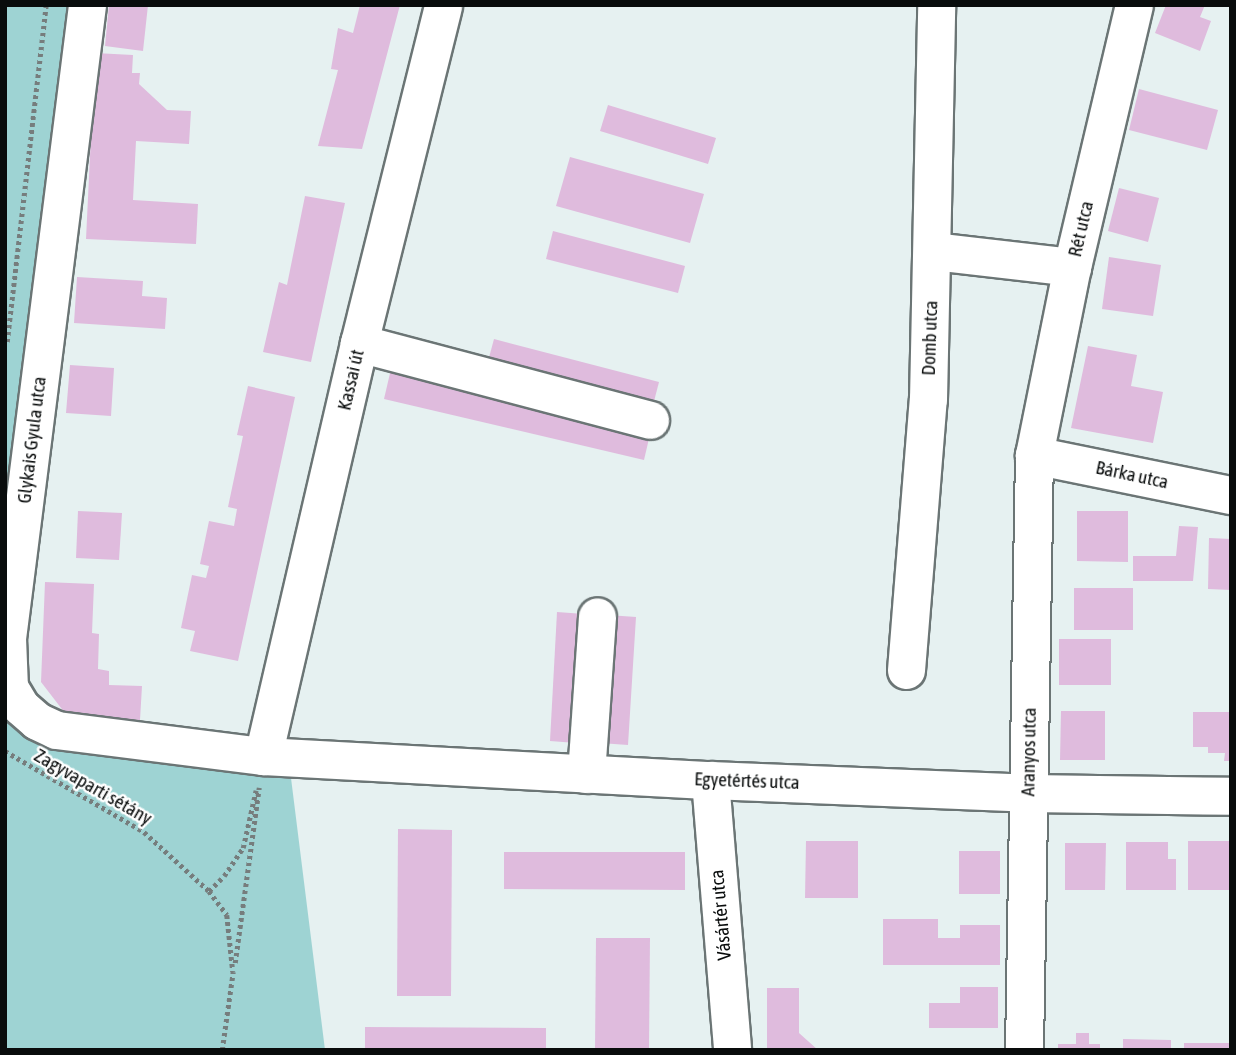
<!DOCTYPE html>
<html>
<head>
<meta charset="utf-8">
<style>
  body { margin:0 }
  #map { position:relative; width:1236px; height:1055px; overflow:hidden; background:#e6f1f1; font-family:"Asap Condensed",sans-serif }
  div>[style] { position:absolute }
  .green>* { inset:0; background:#9ed3d3 }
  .building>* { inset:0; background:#dfbbdd }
  .path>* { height:4.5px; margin-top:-2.25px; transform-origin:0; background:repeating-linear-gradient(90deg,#767d7d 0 3.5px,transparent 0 7px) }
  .roads { filter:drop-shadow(2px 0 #6b7575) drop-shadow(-2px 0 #6b7575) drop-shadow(0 2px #6b7575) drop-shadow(0 -2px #6b7575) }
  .minor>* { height:37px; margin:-18.5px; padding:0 18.5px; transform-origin:18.5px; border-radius:18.5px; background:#fff }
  span { translate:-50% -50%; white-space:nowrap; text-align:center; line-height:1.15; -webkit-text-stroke:5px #fff; paint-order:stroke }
  .street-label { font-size:19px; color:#090c0c }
  .frame { position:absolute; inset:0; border:7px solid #090c0c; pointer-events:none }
</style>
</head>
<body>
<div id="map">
  <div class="green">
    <i style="clip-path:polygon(5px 5px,95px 5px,14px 631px,24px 685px,74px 728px,287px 746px,325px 1050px,5px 1050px)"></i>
  </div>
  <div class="building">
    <i style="clip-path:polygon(109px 5px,148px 5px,143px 51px,105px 46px)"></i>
    <i style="clip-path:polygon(360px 5px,400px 5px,362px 149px,318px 146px,338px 70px,331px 69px,338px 28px,353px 33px)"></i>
    <i style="clip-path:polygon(1166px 5px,1205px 5px,1200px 17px,1211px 21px,1200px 51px,1155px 33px)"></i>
    <i style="clip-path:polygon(95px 53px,133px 55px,132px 73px,140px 73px,139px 84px,167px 110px,191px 111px,189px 144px,136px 141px,133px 200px,198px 204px,196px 244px,86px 239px)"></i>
    <i style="clip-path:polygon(1139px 89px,1218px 110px,1207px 150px,1129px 130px)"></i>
    <i style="clip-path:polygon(608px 105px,716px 138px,708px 164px,600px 131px)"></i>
    <i style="clip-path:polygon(570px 157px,704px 194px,690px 243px,556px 206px)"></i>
    <i style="clip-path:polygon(1119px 188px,1159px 198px,1148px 242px,1108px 231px)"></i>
    <i style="clip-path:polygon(305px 196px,345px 203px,311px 362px,263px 352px,279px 282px,287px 285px)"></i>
    <i style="clip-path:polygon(553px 231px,685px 266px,678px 293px,546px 259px)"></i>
    <i style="clip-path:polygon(1109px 257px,1161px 265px,1153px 316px,1102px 309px)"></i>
    <i style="clip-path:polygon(77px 277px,143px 281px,142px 296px,167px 298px,165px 329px,74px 323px)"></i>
    <i style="clip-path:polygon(494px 339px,659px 382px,652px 409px,487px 365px)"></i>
    <i style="clip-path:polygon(1088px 346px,1137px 355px,1131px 386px,1163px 392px,1153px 443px,1071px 428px)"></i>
    <i style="clip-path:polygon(70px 365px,114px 368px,111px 416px,66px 413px)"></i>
    <i style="clip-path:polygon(391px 369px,651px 430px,644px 460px,384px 399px)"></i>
    <i style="clip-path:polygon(248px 386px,295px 397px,238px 661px,190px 651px,195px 631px,181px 628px,192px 575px,206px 578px,209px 566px,200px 564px,209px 521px,234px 526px,237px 509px,228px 507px,243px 436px,237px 435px)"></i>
    <i style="clip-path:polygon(78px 511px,122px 513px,119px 560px,76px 558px)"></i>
    <i style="clip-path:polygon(1077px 511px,1128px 511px,1128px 562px,1077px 561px)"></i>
    <i style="clip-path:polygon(1179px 526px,1198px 527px,1193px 581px,1133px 581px,1133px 556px,1176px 556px)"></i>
    <i style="clip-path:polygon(1209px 538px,1231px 539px,1231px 590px,1208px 589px)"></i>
    <i style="clip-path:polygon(45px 582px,94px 584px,92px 633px,99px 634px,98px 669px,109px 671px,109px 685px,142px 686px,140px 720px,68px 717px,41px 682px)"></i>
    <i style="clip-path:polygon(1074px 588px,1133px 588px,1133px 630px,1074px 630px)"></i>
    <i style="clip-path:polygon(557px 612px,584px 614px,576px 743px,550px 741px)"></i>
    <i style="clip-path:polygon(608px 615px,636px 617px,628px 745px,600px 743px)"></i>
    <i style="clip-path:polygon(1059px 639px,1111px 639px,1111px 685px,1059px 685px)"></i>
    <i style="clip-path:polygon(1061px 711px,1105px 711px,1105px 760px,1060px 760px)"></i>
    <i style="clip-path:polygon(1193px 712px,1231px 712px,1231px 761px,1224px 761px,1225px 753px,1208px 753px,1208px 747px,1193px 747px)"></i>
    <i style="clip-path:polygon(398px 829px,452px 830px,451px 996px,397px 996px)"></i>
    <i style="clip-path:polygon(806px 841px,858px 841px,858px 898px,805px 898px)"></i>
    <i style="clip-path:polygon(1188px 841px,1231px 841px,1231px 890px,1188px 890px)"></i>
    <i style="clip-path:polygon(1126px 842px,1168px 842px,1168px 859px,1176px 859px,1176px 890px,1126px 890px)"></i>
    <i style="clip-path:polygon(1065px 843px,1106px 843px,1105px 890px,1065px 890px)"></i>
    <i style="clip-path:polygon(959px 851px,1000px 851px,1000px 894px,959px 894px)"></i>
    <i style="clip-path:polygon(504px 852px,685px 852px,685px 890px,504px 889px)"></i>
    <i style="clip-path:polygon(883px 919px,938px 919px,938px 938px,960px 938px,960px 925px,1000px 925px,1000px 965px,883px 965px)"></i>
    <i style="clip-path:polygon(596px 938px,650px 938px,649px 1050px,595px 1050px)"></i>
    <i style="clip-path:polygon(960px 987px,998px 987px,998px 1028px,929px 1028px,929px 1003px,960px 1003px)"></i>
    <i style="clip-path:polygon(767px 988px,799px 988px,799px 1033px,818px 1050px,767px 1050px)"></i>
    <i style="clip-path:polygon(365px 1027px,546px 1028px,546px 1050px,365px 1050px)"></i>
    <i style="clip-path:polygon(1076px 1033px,1089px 1033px,1089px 1044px,1100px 1044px,1100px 1050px,1058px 1050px,1058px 1044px,1076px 1044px)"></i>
    <i style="clip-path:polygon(1123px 1039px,1171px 1040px,1171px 1050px,1123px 1050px)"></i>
    <i style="clip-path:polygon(1184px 1043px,1231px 1043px,1231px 1050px,1184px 1050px)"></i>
  </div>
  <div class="path">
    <i style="left:7px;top:342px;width:339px;rotate:-83.4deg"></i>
    <i style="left:5px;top:751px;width:161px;rotate:30.2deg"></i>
    <i style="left:144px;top:832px;width:88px;rotate:42.2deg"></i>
    <i style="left:209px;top:891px;width:30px;rotate:53deg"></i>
    <i style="left:227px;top:915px;width:57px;rotate:84deg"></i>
    <i style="left:209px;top:891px;width:21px;rotate:-45deg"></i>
    <i style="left:224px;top:876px;width:34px;rotate:-56deg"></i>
    <i style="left:243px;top:848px;width:59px;rotate:-77.4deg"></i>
    <i style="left:235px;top:963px;width:177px;rotate:-82.2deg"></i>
    <i style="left:222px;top:1050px;width:79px;rotate:-82deg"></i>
  </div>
  <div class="roads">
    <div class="minor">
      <i style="left:87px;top:5px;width:638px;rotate:97.2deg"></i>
      <i style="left:7px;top:638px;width:49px;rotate:87.7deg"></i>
      <i style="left:9px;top:687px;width:23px;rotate:59deg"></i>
      <i style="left:21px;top:707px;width:21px;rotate:41deg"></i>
      <i style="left:37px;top:721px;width:21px;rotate:25deg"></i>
      <i style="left:56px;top:730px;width:209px;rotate:7.2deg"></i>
      <i style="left:263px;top:756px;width:448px;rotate:3.1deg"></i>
      <i style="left:710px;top:780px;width:318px;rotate:2.3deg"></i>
      <i style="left:1028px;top:793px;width:203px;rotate:0.8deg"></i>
      <i style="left:933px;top:251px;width:140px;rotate:6.6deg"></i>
      <i style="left:359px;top:343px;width:301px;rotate:14.8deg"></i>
      <i style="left:1034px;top:455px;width:201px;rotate:11.5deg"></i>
      <i style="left:906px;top:670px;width:272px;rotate:-85.4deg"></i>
      <i style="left:928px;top:399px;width:394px;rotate:-88.8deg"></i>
      <i style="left:263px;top:756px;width:424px;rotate:-76.9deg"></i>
      <i style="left:359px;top:343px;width:348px;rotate:-76deg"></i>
      <i style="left:586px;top:774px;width:158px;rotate:-86deg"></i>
      <i style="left:710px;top:780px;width:271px;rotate:85.3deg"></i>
      <i style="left:1024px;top:1050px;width:595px;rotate:-89.04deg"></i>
      <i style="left:1034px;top:455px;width:192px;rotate:-78.6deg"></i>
      <i style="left:1072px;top:267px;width:269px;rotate:-76.7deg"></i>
    </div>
  </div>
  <div class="street-label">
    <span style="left:1081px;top:229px;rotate:-77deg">Rét utca</span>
    <span style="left:930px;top:338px;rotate:-88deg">Domb utca</span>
    <span style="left:351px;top:380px;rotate:-77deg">Kassai út</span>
    <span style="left:32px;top:440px;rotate:-83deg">Glykais Gyula utca</span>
    <span style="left:1132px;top:475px;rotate:12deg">Bárka utca</span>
    <span style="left:1029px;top:752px;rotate:-89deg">Aranyos utca</span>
    <span style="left:747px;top:781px;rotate:2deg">Egyetértés utca</span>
    <span style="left:93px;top:787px;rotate:30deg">Zagyvaparti sétány</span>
    <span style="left:721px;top:915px;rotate:-95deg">Vásártér utca</span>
  </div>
  <div class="frame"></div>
</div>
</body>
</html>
